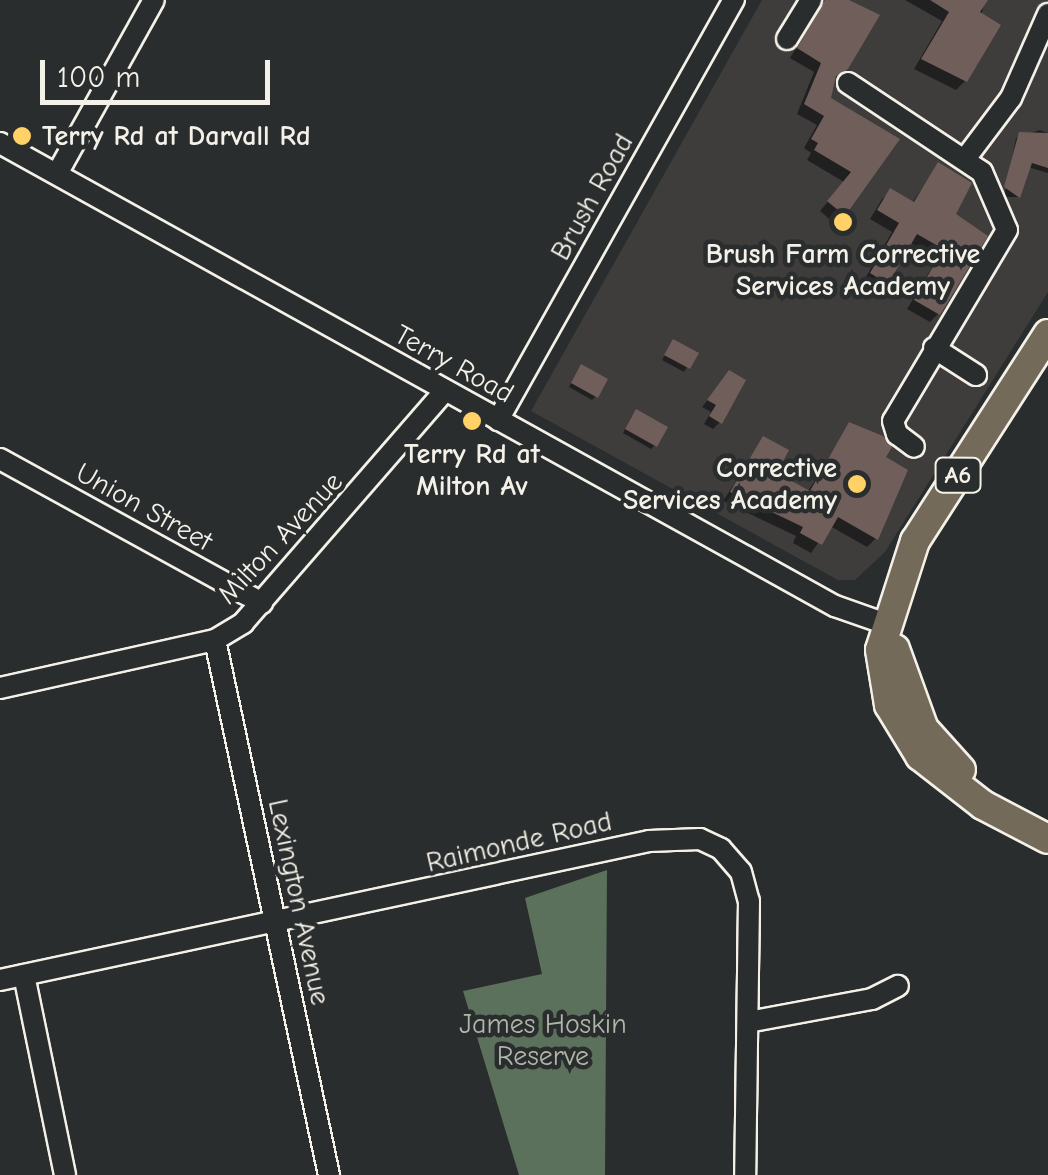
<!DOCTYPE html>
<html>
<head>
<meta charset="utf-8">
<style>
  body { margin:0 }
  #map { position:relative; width:1048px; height:1175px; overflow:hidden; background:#2a2d2e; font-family:"Comic Neue",sans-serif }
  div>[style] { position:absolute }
  .built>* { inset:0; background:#3f3c3c }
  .green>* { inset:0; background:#5b715c }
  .shadow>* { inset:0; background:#0007 }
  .building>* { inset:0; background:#705e5b }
  .roads { filter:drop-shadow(2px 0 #f4f1e8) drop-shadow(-2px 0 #f4f1e8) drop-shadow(0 2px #f4f1e8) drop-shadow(0 -2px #f4f1e8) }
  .minor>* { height:20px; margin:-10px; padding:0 10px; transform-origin:10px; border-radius:10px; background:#2a2d2e }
  .highway>* { height:28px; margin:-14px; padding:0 14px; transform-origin:14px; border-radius:14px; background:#746a5a }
  .dots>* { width:28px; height:28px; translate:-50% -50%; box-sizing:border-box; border:5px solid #2a2d2e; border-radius:50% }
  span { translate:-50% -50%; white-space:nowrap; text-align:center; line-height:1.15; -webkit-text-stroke:9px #2a2d2e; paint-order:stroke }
  .shield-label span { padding:2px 8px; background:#2a2d2e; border:2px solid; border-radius:8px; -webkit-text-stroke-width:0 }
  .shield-label { font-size:25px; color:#f4f1e8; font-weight:700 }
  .poi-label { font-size:28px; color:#f4f1e8; font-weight:700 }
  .left { translate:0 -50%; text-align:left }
  .right { translate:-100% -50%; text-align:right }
  .street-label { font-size:28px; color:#f4f1e8 }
  .park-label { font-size:28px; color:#afb7a9 }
  .scale { position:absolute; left:40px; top:60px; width:230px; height:45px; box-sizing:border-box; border:5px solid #f4f1e8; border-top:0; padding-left:12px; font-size:30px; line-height:35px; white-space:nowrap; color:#f4f1e8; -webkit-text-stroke:8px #2a2d2e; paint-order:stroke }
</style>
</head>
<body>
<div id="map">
  <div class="built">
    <i style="clip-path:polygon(762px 0,1048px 0,1048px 292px,885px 552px,855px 580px,838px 580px,531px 411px)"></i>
  </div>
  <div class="green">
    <i style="clip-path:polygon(607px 870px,605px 1175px,519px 1175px,463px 991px,542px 974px,525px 898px)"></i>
  </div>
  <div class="shadow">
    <i style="clip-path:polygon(846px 0,846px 68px,833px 80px,828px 100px,897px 140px,834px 223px,820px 211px,844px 182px,807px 160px,811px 153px,804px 148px,817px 125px,797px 114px,814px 72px,790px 58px,823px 2px)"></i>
    <i style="clip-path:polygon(905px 0,985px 0,965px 81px,956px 90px,914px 69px,942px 21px)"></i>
    <i style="clip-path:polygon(1040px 130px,1048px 133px,1048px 173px,1028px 167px,1018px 197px,1004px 197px,1016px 138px)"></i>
    <i style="clip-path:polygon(938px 165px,953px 214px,938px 314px,930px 322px,907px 309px,937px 259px,909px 242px,877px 290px,863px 282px,892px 232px,870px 219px,882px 199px,891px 191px,912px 203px)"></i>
    <i style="clip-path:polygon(670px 346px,695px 354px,684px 372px,662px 360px)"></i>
    <i style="clip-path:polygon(578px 371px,596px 396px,592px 400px,569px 387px)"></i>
    <i style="clip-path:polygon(723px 380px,720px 422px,713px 429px,704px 424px,711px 412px,702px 407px)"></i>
    <i style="clip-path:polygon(632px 416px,655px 445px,651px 449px,623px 433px)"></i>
    <i style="clip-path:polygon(849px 425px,883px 458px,876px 538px,867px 547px,830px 526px,811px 553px,793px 543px,796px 536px,723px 501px,764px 439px,773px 474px,807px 493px)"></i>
  </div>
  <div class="building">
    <i style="clip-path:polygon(825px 0,849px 0,880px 15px,848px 69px,836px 76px,831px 98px,900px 139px,845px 216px,827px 201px,851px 172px,814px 150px,818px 143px,811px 139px,824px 116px,804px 104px,821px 63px,797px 48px)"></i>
    <i style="clip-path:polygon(930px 0,988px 0,980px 12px,1001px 25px,967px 82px,921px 59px,949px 12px)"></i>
    <i style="clip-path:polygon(1019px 132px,1048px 133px,1048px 168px,1032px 163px,1020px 198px,1004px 187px)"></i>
    <i style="clip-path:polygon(938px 162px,972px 183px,956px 214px,988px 236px,940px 315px,914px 300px,943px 249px,917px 234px,888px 284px,870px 273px,899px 223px,877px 210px,890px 188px,914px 202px)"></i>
    <i style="clip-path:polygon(673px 339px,699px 353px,690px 369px,664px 355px)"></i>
    <i style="clip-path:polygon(581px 364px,608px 379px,598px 398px,571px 383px)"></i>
    <i style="clip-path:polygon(729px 370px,746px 380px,722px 424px,709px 416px,716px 405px,707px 400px)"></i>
    <i style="clip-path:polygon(636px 409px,668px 427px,657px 447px,625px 429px)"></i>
    <i style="clip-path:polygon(849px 422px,883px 436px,892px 447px,886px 457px,908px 470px,878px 540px,838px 517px,822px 545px,800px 533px,803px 527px,730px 492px,763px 436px,789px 450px,777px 473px,810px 491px)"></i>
  </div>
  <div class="roads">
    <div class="minor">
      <i style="left:787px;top:39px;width:46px;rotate:-58.4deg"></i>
      <i style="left:848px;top:83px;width:161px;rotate:33.6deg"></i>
      <i style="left:982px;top:172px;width:63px;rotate:66.7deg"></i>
      <i style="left:1007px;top:230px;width:222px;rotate:120.8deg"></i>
      <i style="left:893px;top:421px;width:14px;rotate:73deg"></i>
      <i style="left:897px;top:434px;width:21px;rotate:37deg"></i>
      <i style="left:0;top:143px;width:955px;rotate:29.01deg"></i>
      <i style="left:835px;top:606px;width:54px;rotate:19.4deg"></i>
      <i style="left:965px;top:159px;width:76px;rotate:-53deg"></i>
      <i style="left:1011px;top:98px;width:92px;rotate:-66.2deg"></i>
      <i style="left:57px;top:174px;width:199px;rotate:-60.9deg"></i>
      <i style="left:934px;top:348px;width:50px;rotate:32.7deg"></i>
      <i style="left:498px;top:420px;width:482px;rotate:-60.7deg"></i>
      <i style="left:0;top:459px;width:299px;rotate:28.8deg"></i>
      <i style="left:215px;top:640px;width:547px;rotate:77.97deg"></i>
      <i style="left:0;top:688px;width:220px;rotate:-12.6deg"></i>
      <i style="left:215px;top:640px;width:33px;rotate:-31deg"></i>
      <i style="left:243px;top:623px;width:308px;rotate:-49deg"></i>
      <i style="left:24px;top:975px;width:204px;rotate:78.4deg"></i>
      <i style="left:0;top:980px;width:664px;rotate:-12.09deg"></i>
      <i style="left:649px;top:841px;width:51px;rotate:-2.2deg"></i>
      <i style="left:700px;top:839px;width:23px;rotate:25deg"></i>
      <i style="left:721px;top:849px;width:30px;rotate:49deg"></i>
      <i style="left:741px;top:872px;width:30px;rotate:75deg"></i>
      <i style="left:749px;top:901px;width:274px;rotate:90.8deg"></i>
      <i style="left:748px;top:1022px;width:126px;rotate:-10.5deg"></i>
      <i style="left:872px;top:999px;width:29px;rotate:-27deg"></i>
    </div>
    <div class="highway">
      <i style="left:1048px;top:334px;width:246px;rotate:122.7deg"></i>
      <i style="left:915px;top:541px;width:114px;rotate:107.8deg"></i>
      <i style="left:880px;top:650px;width:56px;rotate:80.7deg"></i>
      <i style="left:889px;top:705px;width:60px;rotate:58.7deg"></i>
      <i style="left:920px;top:756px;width:80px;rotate:37.9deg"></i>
      <i style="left:983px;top:805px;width:73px;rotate:27.6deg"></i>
      <i style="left:895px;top:649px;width:85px;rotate:70.1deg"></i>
      <i style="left:924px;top:729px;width:55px;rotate:47.9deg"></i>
    </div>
  </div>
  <div class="dots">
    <i style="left:22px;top:136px;background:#ffd166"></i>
    <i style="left:843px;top:222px;background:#ffd166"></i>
    <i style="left:472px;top:421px;background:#ffd166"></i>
    <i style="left:857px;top:484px;background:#ffd166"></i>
  </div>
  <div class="shield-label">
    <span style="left:958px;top:475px">A6</span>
  </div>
  <div class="poi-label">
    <span class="left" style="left:42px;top:136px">Terry Rd at Darvall Rd</span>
    <span style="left:843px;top:270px">Brush Farm Corrective<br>Services Academy</span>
    <span style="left:472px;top:470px">Terry Rd at<br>Milton Av</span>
    <span class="right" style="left:837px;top:484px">Corrective<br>Services Academy</span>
  </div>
  <div class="street-label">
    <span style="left:592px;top:197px;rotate:-61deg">Brush Road</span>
    <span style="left:454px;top:364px;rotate:29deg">Terry Road</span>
    <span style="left:144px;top:507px;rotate:29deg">Union Street</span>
    <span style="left:280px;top:538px;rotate:-47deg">Milton Avenue</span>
    <span style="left:519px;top:842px;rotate:-13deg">Raimonde Road</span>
    <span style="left:299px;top:902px;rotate:78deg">Lexington Avenue</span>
  </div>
  <div class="park-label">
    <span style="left:543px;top:1040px">James Hoskin<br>Reserve</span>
  </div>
  <div class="scale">100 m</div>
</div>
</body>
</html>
